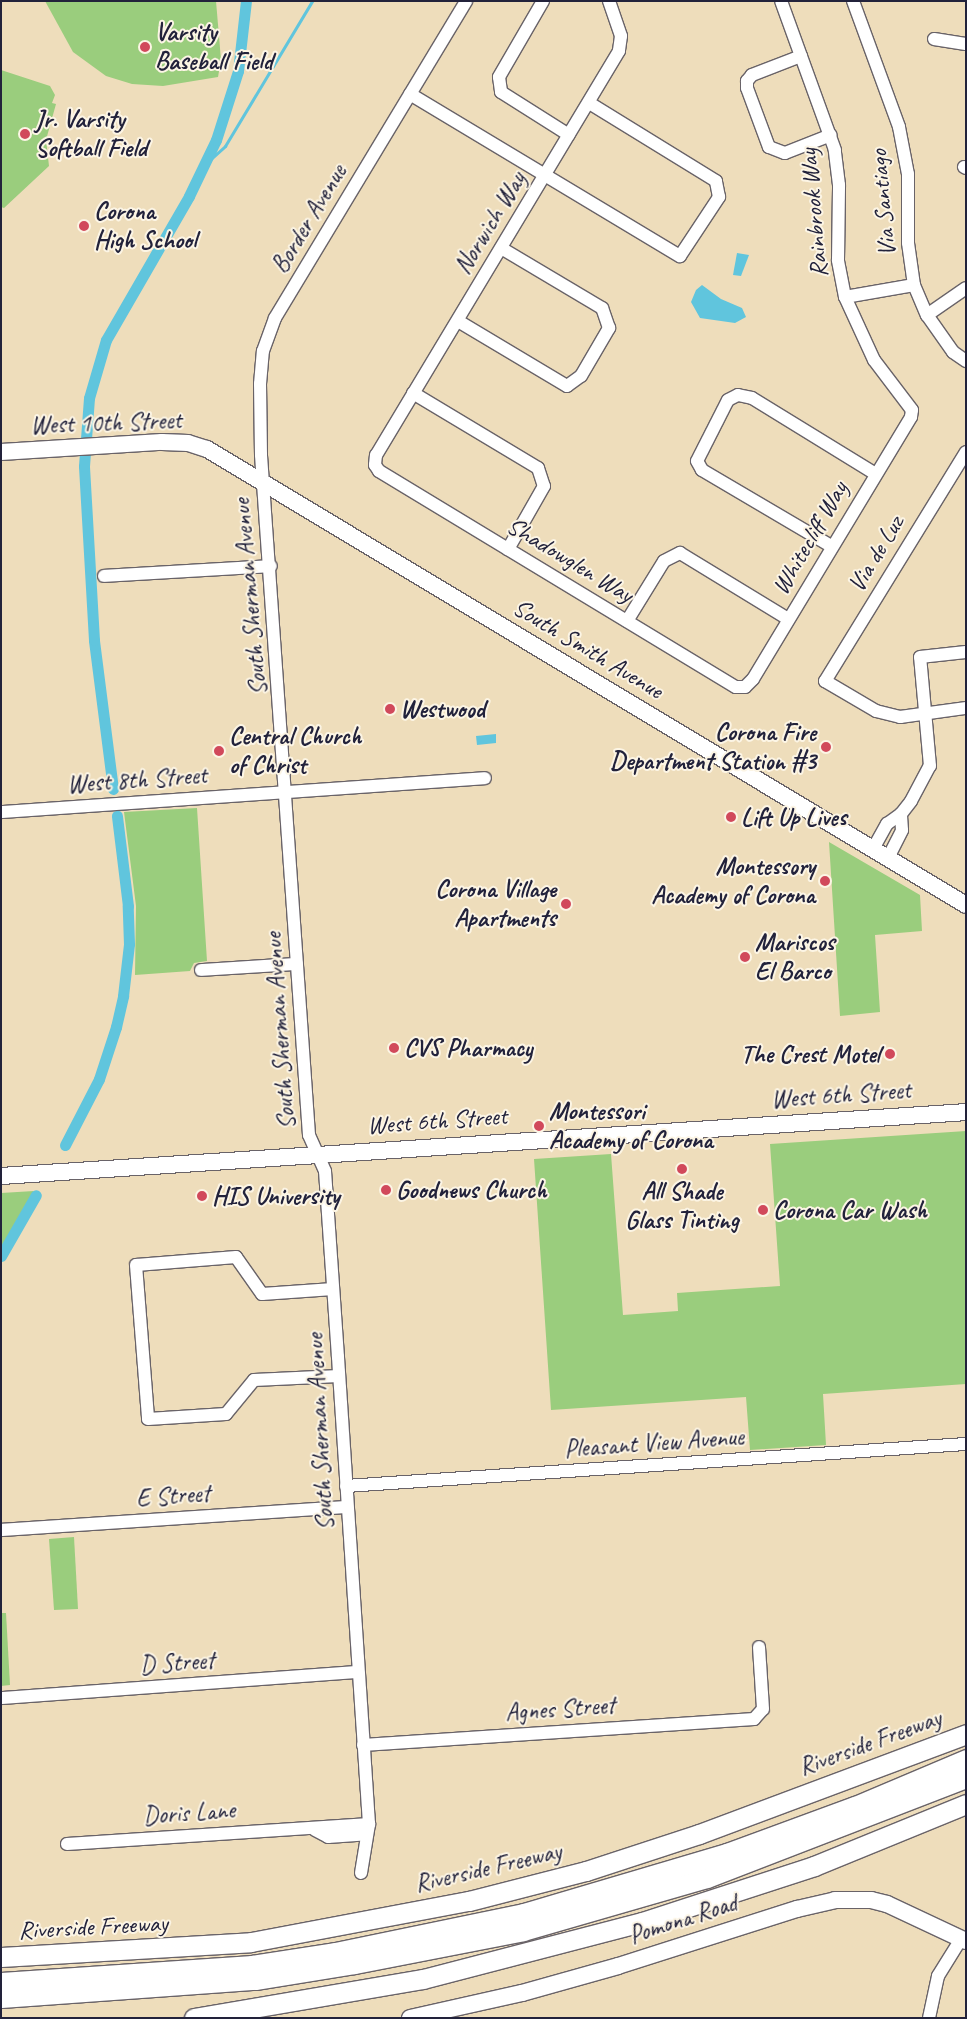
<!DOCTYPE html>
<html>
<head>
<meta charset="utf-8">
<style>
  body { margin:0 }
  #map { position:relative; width:967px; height:2019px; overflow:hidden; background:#edb; font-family:Caveat,sans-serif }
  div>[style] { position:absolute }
  .green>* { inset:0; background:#9acd7d }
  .water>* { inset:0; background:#60c5dd }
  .stream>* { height:3px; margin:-1.5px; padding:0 1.5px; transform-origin:1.5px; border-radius:1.5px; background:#60c5dd }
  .canal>* { height:11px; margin:-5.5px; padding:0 5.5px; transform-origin:5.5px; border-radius:5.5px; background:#60c5dd }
  .roads { filter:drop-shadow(1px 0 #696368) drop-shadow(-1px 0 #696368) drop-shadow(0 1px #696368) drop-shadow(0 -1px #696368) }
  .minor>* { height:12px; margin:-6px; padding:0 6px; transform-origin:6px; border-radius:6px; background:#fff }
  .major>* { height:16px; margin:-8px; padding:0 8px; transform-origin:8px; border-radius:8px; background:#fff }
  .highway>* { height:19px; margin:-9.5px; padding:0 9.5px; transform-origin:9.5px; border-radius:9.5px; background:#fff }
  .dots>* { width:14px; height:14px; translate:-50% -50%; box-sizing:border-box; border:2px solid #fcf5e5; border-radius:50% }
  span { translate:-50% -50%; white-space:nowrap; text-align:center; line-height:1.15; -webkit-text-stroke:4px #fcf5e5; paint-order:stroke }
  .poi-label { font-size:25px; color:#22223b; font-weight:700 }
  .left { translate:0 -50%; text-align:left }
  .right { translate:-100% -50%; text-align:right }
  .street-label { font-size:25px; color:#22223b }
  .frame { position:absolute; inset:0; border:2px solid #22223b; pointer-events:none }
</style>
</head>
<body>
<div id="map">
  <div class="green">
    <i style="clip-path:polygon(45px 1px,216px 1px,221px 60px,218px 77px,163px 86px,132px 84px,106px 76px,73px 52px)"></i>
    <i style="clip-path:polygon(1px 70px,50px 86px,55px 95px,52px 103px,56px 104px,46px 140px,49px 166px,4px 208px,1px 207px)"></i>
    <i style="clip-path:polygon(197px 808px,207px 961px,194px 963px,190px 971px,135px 975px,136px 906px,124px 812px)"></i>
    <i style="clip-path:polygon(829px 842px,920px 895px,922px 931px,875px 935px,880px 1012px,840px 1016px)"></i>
    <i style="clip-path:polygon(966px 1131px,966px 1384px,823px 1394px,826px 1445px,750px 1450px,746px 1397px,551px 1410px,534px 1159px,611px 1154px,623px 1315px,678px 1311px,677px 1293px,780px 1286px,770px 1144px)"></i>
    <i style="clip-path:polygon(34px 1191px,9px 1235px,1px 1249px,1px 1193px)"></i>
    <i style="clip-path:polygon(74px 1537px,78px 1609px,54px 1610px,49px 1539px)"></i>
    <i style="clip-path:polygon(1px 1613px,6px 1613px,10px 1685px,1px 1686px)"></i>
  </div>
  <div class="water">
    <i style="clip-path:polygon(737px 253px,749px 255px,741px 276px,733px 275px)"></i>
    <i style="clip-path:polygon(702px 285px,721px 299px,742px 308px,746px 317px,735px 323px,700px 318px,691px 302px,696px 290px)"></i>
    <i style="clip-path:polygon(496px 734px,496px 743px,477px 745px,476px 736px)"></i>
  </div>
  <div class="stream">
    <i style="left:203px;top:166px;width:30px;rotate:-42deg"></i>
    <i style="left:225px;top:146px;width:169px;rotate:-59deg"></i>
  </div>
  <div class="canal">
    <i style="left:113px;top:789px;width:150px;rotate:-97.3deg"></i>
    <i style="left:94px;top:640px;width:174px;rotate:-93.3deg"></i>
    <i style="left:84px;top:466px;width:68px;rotate:-85.8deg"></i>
    <i style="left:89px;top:398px;width:60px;rotate:-73.7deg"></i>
    <i style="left:106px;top:340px;width:166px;rotate:-60deg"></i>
    <i style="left:189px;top:196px;width:62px;rotate:-64.3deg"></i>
    <i style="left:216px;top:140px;width:72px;rotate:-72.3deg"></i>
    <i style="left:238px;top:71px;width:70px;rotate:-83.5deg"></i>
    <i style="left:65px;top:1145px;width:74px;rotate:-62.7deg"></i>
    <i style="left:99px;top:1079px;width:55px;rotate:-71.9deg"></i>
    <i style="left:116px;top:1027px;width:32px;rotate:-77deg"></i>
    <i style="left:123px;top:996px;width:52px;rotate:-83.4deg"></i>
    <i style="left:129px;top:944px;width:38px;rotate:-92deg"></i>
    <i style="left:128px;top:906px;width:91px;rotate:-97deg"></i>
    <i style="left:1px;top:1256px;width:70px;rotate:-60.2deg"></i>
  </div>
  <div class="roads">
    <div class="minor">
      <i style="left:543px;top:1px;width:88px;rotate:120.1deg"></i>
      <i style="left:499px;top:77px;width:15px;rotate:82deg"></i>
      <i style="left:501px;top:92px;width:80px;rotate:32.3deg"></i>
      <i style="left:609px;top:1px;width:37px;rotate:71deg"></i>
      <i style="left:621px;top:36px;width:15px;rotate:98deg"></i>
      <i style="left:619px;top:51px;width:471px;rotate:121deg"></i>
      <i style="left:376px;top:455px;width:10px;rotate:96deg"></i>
      <i style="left:375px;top:465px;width:7px;rotate:56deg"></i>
      <i style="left:379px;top:471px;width:417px;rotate:31.2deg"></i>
      <i style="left:736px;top:687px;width:9px"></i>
      <i style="left:745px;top:687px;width:11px;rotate:-45deg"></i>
      <i style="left:753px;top:679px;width:306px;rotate:-58.9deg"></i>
      <i style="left:911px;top:417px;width:7px;rotate:-82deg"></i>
      <i style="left:912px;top:410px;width:63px;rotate:-127.2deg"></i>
      <i style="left:874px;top:360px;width:69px;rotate:-114.7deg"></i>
      <i style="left:845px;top:297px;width:38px;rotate:-101deg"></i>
      <i style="left:838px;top:260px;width:75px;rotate:-89.2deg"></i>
      <i style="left:839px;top:185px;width:35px;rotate:-97deg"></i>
      <i style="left:835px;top:150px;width:158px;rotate:-109.9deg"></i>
      <i style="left:853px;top:1px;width:134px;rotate:69.9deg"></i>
      <i style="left:899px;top:127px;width:48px;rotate:79.2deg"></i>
      <i style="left:908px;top:174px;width:69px;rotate:90deg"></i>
      <i style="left:908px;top:243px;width:42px;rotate:81.9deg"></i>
      <i style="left:914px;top:285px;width:33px;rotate:67deg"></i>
      <i style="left:927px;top:315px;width:45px;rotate:54.9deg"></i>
      <i style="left:953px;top:352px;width:16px;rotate:35deg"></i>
      <i style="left:934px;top:39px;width:32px;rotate:9deg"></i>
      <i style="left:801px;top:56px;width:53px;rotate:158.8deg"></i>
      <i style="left:752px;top:75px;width:8px;rotate:130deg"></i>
      <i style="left:747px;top:81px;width:7px;rotate:90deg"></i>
      <i style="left:747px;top:88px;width:63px;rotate:69.6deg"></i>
      <i style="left:769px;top:147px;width:17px;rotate:21deg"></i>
      <i style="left:785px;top:153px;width:49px;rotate:-21.4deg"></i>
      <i style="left:410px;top:94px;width:315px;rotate:31deg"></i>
      <i style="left:680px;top:256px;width:71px;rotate:-56.5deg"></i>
      <i style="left:719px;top:197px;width:16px;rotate:-101deg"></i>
      <i style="left:716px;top:181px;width:149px;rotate:-148.4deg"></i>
      <i style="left:964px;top:167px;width:2px;rotate:27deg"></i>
      <i style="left:845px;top:297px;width:70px;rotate:-9.9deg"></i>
      <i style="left:927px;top:315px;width:47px;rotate:-34.7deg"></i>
      <i style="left:458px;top:321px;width:127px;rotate:30.8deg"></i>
      <i style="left:567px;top:386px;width:17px;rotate:-36deg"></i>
      <i style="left:581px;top:376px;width:56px;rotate:-59.7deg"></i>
      <i style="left:609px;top:328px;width:21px;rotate:-109deg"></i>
      <i style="left:602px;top:308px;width:117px;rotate:-149.3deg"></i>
      <i style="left:413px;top:393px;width:146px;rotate:31deg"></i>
      <i style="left:538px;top:468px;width:19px;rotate:72deg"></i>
      <i style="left:544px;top:486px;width:73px;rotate:119.7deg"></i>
      <i style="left:966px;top:452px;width:269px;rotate:121.6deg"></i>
      <i style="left:825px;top:681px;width:59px;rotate:30.5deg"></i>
      <i style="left:876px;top:711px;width:25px;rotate:14deg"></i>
      <i style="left:900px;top:717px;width:67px;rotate:-7.8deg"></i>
      <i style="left:831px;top:546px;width:150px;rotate:-149.5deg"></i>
      <i style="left:702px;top:470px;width:10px;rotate:-119deg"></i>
      <i style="left:697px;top:461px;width:68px;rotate:-63.1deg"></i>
      <i style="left:728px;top:400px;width:11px;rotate:-27deg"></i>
      <i style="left:738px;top:395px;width:14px;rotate:12deg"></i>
      <i style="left:752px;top:398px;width:143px;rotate:31.6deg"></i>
      <i style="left:104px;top:576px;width:167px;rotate:-3.4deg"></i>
      <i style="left:627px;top:621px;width:70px;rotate:-58.3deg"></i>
      <i style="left:664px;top:561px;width:18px;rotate:-27deg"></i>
      <i style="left:680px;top:553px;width:127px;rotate:31.4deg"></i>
      <i style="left:1px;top:812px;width:485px;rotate:-4deg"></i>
      <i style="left:873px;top:849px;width:29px;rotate:-61deg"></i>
      <i style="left:887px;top:824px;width:17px;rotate:-36deg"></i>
      <i style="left:901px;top:814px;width:16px;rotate:-52deg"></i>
      <i style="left:911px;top:801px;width:40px;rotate:-62deg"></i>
      <i style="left:930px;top:766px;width:109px;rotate:-95.2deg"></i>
      <i style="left:920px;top:657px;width:46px;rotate:-6.2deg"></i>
      <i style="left:888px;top:858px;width:31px;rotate:-63deg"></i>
      <i style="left:902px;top:830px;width:16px;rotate:-94deg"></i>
      <i style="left:201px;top:970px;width:96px;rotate:-3.6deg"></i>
      <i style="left:333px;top:1289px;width:71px;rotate:176deg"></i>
      <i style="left:262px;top:1294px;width:45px;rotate:-125.1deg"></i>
      <i style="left:236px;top:1257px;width:100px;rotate:175.4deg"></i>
      <i style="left:136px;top:1265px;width:154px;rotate:85.5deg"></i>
      <i style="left:148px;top:1419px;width:78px;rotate:-3.7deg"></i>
      <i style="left:226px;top:1414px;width:44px;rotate:-50.5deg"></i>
      <i style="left:254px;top:1380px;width:85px;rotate:-2.7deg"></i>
      <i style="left:346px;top:1486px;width:621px;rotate:-3.88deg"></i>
      <i style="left:1px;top:1530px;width:347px;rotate:-3.8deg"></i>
      <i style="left:1px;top:1698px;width:357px;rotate:-4.2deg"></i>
      <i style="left:363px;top:1745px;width:392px;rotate:-3.8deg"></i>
      <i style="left:754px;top:1719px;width:13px;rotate:-48deg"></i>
      <i style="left:763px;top:1709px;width:62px;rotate:-93.7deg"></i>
      <i style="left:315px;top:1830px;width:15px;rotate:28deg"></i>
      <i style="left:328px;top:1837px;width:39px;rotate:-4deg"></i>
      <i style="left:67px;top:1844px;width:303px;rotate:-3.8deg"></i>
      <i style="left:361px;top:1873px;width:50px;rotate:-80.7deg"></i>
      <i style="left:369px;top:1824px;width:468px;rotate:-93.8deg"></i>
      <i style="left:338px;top:1357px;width:186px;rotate:-94deg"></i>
      <i style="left:325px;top:1171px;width:39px;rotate:-114deg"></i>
      <i style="left:309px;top:1135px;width:682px;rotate:-94.04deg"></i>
      <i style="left:261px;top:455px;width:71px;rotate:-90.8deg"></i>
      <i style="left:260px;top:384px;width:33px;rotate:-85deg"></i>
      <i style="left:263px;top:351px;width:35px;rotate:-70deg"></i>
      <i style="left:275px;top:318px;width:370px;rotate:-58.9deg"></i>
      <i style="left:929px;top:2018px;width:43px;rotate:-77.9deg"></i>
      <i style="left:938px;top:1976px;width:44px;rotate:-58.1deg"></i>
    </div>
    <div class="major">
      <i style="left:1px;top:452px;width:161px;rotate:-3.6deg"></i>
      <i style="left:162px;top:442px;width:26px;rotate:2deg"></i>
      <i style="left:188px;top:443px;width:20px;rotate:18deg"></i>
      <i style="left:207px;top:449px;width:885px;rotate:31deg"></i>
      <i style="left:1px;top:1176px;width:967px;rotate:-3.79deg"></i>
      <i style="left:410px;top:2018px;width:115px;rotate:-12.6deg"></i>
      <i style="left:522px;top:1993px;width:100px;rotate:-15.7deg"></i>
      <i style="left:618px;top:1966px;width:188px;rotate:-17.7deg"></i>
      <i style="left:797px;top:1909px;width:39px;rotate:-13deg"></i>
      <i style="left:835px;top:1900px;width:36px"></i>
      <i style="left:871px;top:1900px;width:16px;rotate:14deg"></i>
      <i style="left:887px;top:1904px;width:87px;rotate:25.1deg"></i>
    </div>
    <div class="highway">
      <i style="left:1px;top:1957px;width:250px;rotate:-3.4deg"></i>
      <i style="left:251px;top:1942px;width:222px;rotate:-10.7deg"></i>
      <i style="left:469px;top:1901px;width:121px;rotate:-14.4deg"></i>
      <i style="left:586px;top:1871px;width:119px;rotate:-18.1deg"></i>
      <i style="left:699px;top:1834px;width:285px;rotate:-20.5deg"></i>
      <i style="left:1px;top:1982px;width:252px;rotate:-3.9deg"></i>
      <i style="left:252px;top:1965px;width:85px;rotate:-8.8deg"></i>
      <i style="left:336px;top:1952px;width:192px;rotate:-11.7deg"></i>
      <i style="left:524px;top:1913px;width:212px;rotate:-16.5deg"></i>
      <i style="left:727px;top:1853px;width:136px;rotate:-20.2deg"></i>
      <i style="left:855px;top:1806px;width:121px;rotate:-22.9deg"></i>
      <i style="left:1px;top:1998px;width:255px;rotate:-4.1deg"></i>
      <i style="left:255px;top:1980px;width:100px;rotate:-9.2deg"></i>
      <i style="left:354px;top:1964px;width:172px;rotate:-11deg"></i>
      <i style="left:523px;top:1931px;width:191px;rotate:-16.1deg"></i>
      <i style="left:707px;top:1878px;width:278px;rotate:-21.1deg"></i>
      <i style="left:194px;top:2018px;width:232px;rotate:-9.7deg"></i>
      <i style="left:423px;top:1979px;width:226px;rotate:-14.6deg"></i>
      <i style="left:642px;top:1922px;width:181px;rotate:-18deg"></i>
      <i style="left:814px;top:1866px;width:164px;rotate:-22.2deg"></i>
    </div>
  </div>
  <div class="dots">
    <i style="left:145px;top:47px;background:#d1495b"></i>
    <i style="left:25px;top:134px;background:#d1495b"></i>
    <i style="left:84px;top:226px;background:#d1495b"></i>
    <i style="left:390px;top:709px;background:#d1495b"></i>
    <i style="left:826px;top:747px;background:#d1495b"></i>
    <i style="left:219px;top:751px;background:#d1495b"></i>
    <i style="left:731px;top:817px;background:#d1495b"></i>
    <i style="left:825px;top:881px;background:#d1495b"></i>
    <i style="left:566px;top:904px;background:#d1495b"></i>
    <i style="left:745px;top:957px;background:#d1495b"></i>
    <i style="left:394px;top:1048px;background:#d1495b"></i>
    <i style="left:890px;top:1054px;background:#d1495b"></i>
    <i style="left:539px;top:1126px;background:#d1495b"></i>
    <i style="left:682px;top:1169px;background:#d1495b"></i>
    <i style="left:386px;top:1190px;background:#d1495b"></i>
    <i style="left:202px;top:1196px;background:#d1495b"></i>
    <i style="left:763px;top:1210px;background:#d1495b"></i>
  </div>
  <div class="poi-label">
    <span class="left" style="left:155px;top:47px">Varsity<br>Baseball Field</span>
    <span class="left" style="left:35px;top:134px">Jr. Varsity<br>Softball Field</span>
    <span class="left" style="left:94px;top:226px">Corona<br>High School</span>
    <span class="left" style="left:400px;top:709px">Westwood</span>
    <span class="right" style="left:816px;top:747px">Corona Fire<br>Department Station #3</span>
    <span class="left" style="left:229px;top:751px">Central Church<br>of Christ</span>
    <span class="left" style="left:741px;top:817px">Lift Up Lives</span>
    <span class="right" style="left:815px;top:881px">Montessory<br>Academy of Corona</span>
    <span class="right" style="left:556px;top:904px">Corona Village<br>Apartments</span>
    <span class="left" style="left:755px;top:957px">Mariscos<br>El Barco</span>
    <span class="left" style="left:404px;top:1048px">CVS Pharmacy</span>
    <span class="right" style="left:880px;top:1054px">The Crest Motel</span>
    <span class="left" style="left:549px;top:1126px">Montessori<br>Academy of Corona</span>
    <span class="left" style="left:396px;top:1190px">Goodnews Church</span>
    <span style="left:682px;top:1206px">All Shade<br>Glass Tinting</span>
    <span class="left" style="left:212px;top:1196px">HIS University</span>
    <span class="left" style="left:773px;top:1210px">Corona Car Wash</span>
  </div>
  <div class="street-label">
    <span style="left:883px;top:203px;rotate:-95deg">Via Santiago</span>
    <span style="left:814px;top:213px;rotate:-95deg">Rainbrook Way</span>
    <span style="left:309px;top:219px;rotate:-59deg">Border Avenue</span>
    <span style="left:490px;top:223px;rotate:-59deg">Norwich Way</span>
    <span style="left:106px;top:423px;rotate:-2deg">West 10th Street</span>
    <span style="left:810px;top:538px;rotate:-60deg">Whitecliff Way</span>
    <span style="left:876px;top:554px;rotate:-59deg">Via de Luz</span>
    <span style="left:570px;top:560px;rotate:31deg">Shadowglen Way</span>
    <span style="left:250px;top:597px;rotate:-95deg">South Sherman Avenue</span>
    <span style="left:588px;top:649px;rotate:31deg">South Smith Avenue</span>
    <span style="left:137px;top:780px;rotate:-4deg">West 8th Street</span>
    <span style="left:280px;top:1031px;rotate:-94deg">South Sherman Avenue</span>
    <span style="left:841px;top:1095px;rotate:-4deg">West 6th Street</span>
    <span style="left:437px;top:1121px;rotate:-4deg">West 6th Street</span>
    <span style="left:320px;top:1432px;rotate:-93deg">South Sherman Avenue</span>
    <span style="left:654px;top:1443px;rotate:-4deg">Pleasant View Avenue</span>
    <span style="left:173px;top:1496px;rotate:-4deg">E Street</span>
    <span style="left:177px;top:1663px;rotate:-4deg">D Street</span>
    <span style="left:560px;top:1709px;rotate:-4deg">Agnes Street</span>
    <span style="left:870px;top:1743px;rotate:-20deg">Riverside Freeway</span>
    <span style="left:189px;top:1813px;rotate:-4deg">Doris Lane</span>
    <span style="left:488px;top:1868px;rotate:-13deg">Riverside Freeway</span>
    <span style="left:683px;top:1919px;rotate:-18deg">Pomona Road</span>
    <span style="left:93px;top:1927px;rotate:-3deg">Riverside Freeway</span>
  </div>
  <div class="frame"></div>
</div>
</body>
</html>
